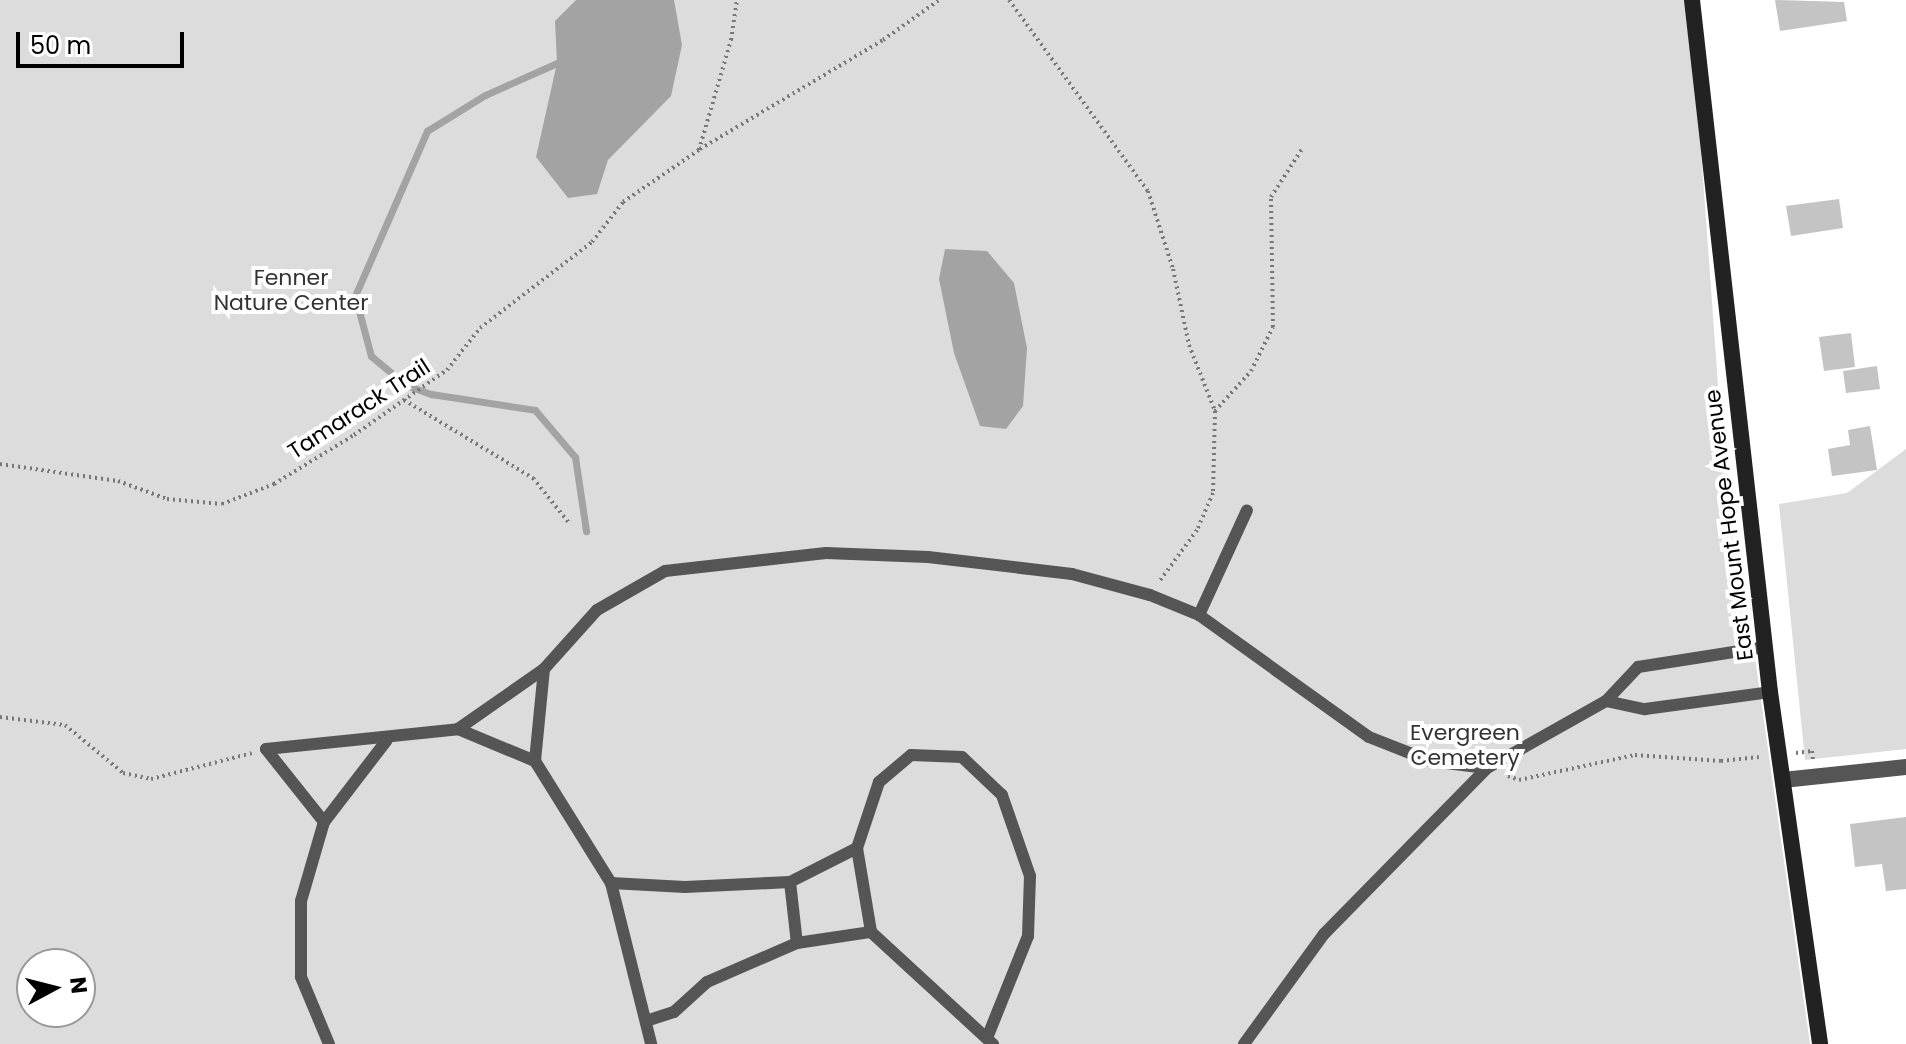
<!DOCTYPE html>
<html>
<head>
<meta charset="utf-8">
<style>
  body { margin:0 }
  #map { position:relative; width:1906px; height:1044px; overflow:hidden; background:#fff; font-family:Poppins,sans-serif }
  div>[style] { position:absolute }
  .green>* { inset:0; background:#dcdcdc }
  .water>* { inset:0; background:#a3a3a3 }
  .stream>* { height:7px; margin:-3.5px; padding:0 3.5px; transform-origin:3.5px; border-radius:3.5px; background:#a3a3a3 }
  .building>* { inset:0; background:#c4c4c4 }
  .path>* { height:4px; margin-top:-2px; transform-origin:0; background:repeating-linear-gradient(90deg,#777 0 2px,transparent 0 6px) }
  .lane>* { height:12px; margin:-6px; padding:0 6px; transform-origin:6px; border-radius:6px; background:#555 }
  .street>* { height:16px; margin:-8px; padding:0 8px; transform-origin:8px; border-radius:8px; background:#555 }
  .secondary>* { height:16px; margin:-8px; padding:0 8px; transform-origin:8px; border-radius:8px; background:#222 }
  span { translate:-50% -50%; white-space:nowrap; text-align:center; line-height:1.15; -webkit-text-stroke:8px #fff; paint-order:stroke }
  .park-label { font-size:22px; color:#333 }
  .street-label { font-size:22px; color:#000 }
  .north { position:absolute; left:16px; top:948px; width:80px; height:80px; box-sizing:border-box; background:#fff; border:2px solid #999; border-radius:50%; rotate:83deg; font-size:22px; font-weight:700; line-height:32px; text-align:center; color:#000 }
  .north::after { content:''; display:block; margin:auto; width:28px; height:36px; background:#000; clip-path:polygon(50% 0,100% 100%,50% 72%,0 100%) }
  .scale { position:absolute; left:16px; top:32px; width:168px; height:36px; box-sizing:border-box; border:4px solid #000; border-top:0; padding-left:10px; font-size:24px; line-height:28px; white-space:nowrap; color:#000; -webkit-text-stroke:6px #fff; paint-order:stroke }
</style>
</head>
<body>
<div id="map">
  <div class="green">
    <i style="clip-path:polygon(evenodd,0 0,1690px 0,1720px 412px,1810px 1044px,0 1044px,0 0,32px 964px,80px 964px,80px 1012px,32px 1012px,32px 964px)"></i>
    <i style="clip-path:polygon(1906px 449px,1906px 749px,1805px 760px,1779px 504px,1847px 493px)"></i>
  </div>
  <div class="water">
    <i style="clip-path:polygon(576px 0,674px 0,682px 45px,671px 96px,608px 160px,597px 194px,568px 198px,536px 157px,557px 63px,555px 21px)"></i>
    <i style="clip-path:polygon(945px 249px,987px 251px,1014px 283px,1027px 348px,1023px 406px,1006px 429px,980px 426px,954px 353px,939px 279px)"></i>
  </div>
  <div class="stream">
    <i style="left:557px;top:63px;width:79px;rotate:156deg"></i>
    <i style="left:485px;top:95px;width:68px;rotate:148.2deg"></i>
    <i style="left:427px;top:131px;width:180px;rotate:113.6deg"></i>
    <i style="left:355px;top:296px;width:62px;rotate:75.1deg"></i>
    <i style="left:371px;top:356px;width:45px;rotate:39.6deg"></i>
    <i style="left:406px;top:385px;width:27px;rotate:20deg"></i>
    <i style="left:431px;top:394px;width:105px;rotate:8.7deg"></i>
    <i style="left:535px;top:410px;width:62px;rotate:49.6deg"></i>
    <i style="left:575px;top:457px;width:75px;rotate:81.5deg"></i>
  </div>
  <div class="building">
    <i style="clip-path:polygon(1775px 0,1844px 2px,1847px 21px,1780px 31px)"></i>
    <i style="clip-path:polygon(1839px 199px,1843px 228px,1791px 236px,1786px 206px)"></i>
    <i style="clip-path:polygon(1851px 333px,1855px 367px,1824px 371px,1819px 337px)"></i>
    <i style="clip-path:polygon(1877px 366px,1880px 389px,1846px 393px,1843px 371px)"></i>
    <i style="clip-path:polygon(1870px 426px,1877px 470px,1832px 476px,1828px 449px,1850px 445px,1848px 430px)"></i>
    <i style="clip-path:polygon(1906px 817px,1906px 889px,1886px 891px,1882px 864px,1855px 867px,1850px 824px)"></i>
  </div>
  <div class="path">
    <i style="left:1009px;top:0;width:236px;rotate:54deg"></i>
    <i style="left:1148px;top:191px;width:82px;rotate:72.2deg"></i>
    <i style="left:1173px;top:269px;width:78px;rotate:78.1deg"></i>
    <i style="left:1189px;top:345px;width:71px;rotate:68.5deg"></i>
    <i style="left:1215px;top:411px;width:82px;rotate:91.4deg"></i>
    <i style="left:1213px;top:493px;width:40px;rotate:113.4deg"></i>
    <i style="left:1197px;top:530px;width:64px;rotate:126.2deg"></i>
    <i style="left:700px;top:149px;width:213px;rotate:-30.8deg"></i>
    <i style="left:883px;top:40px;width:69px;rotate:-35.5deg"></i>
    <i style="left:404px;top:400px;width:151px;rotate:31.2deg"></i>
    <i style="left:533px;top:478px;width:58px;rotate:51.3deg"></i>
    <i style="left:1215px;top:411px;width:54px;rotate:-48deg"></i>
    <i style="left:1251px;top:371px;width:49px;rotate:-63.4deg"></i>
    <i style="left:1273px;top:327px;width:130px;rotate:-90.9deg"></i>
    <i style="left:1271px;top:197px;width:57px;rotate:-57.1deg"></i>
    <i style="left:0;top:464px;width:119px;rotate:8.2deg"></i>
    <i style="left:118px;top:481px;width:52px;rotate:20.2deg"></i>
    <i style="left:167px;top:499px;width:55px;rotate:5.2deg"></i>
    <i style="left:222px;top:504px;width:56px;rotate:-21deg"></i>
    <i style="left:274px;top:484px;width:94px;rotate:-31.5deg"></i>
    <i style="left:354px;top:435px;width:113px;rotate:-35deg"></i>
    <i style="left:447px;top:370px;width:53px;rotate:-51.8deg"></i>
    <i style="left:480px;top:328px;width:141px;rotate:-37.5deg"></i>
    <i style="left:592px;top:242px;width:51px;rotate:-52.2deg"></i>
    <i style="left:623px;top:202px;width:92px;rotate:-34.4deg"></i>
    <i style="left:699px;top:150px;width:115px;rotate:-73.8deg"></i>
    <i style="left:731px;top:40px;width:40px;rotate:-81.5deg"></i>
    <i style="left:0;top:717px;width:65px;rotate:7deg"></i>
    <i style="left:65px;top:725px;width:75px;rotate:39.6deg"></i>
    <i style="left:123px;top:773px;width:29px;rotate:12deg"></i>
    <i style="left:151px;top:779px;width:104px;rotate:-14.4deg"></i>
    <i style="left:1796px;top:753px;width:16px;rotate:-7deg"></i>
    <i style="left:1812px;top:751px;width:8px;rotate:83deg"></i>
    <i style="left:1508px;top:776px;width:12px;rotate:20deg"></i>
    <i style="left:1519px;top:780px;width:119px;rotate:-12.2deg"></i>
    <i style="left:1635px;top:755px;width:86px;rotate:4deg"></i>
    <i style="left:1721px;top:761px;width:38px;rotate:-6deg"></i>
  </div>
  <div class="lane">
    <i style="left:1199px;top:615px;width:115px;rotate:-65.4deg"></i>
    <i style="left:544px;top:669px;width:92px;rotate:95.6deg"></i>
    <i style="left:535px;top:761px;width:144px;rotate:58.1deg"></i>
    <i style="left:611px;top:883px;width:166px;rotate:76deg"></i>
    <i style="left:1606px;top:701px;width:40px;rotate:12deg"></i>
    <i style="left:1645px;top:709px;width:126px;rotate:-7.7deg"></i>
    <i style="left:458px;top:729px;width:83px;rotate:22.6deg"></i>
    <i style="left:266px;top:749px;width:193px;rotate:-5.9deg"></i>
    <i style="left:458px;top:729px;width:105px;rotate:-34.9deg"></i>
    <i style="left:544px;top:669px;width:79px;rotate:-48.1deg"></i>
    <i style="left:597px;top:610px;width:78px;rotate:-29.8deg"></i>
    <i style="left:665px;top:571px;width:162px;rotate:-6.4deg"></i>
    <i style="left:826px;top:553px;width:102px;rotate:2.2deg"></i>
    <i style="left:928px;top:557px;width:145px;rotate:6.7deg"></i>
    <i style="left:1072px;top:574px;width:81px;rotate:15.1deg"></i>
    <i style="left:1150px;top:595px;width:53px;rotate:22.2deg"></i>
    <i style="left:1199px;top:615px;width:209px;rotate:35.7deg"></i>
    <i style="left:1369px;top:737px;width:66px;rotate:21.5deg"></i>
    <i style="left:1430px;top:761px;width:57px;rotate:7deg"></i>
    <i style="left:1487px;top:768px;width:137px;rotate:-29.4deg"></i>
    <i style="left:1606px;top:701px;width:47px;rotate:-46.7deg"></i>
    <i style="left:1638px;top:667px;width:129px;rotate:-8.9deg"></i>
    <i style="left:266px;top:749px;width:93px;rotate:51.5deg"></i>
    <i style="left:790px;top:882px;width:61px;rotate:83.5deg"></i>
    <i style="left:611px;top:883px;width:74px;rotate:3.1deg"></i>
    <i style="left:685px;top:887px;width:105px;rotate:-2.7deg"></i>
    <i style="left:790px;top:882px;width:75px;rotate:-26.9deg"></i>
    <i style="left:649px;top:1020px;width:26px;rotate:-18deg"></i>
    <i style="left:674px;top:1012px;width:45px;rotate:-42.3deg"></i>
    <i style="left:707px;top:982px;width:98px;rotate:-23.4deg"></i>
    <i style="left:797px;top:943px;width:75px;rotate:-8.5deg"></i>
    <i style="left:987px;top:1038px;width:110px;rotate:-68.1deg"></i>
    <i style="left:1028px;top:936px;width:60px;rotate:-88.1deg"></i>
    <i style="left:1030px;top:876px;width:86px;rotate:-109.1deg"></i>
    <i style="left:1002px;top:795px;width:55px;rotate:-136.5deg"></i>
    <i style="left:962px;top:757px;width:51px;rotate:-177.8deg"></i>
    <i style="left:911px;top:755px;width:42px;rotate:139.8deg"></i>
    <i style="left:879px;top:782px;width:70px;rotate:108.4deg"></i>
    <i style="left:857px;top:848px;width:85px;rotate:80.5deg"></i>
    <i style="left:871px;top:932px;width:166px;rotate:42.6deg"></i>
    <i style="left:329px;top:1044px;width:73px;rotate:-112.7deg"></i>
    <i style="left:301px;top:977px;width:76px;rotate:-90deg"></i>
    <i style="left:301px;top:901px;width:82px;rotate:-73.8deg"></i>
    <i style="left:324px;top:822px;width:103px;rotate:-52.5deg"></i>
    <i style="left:1244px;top:1044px;width:136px;rotate:-54deg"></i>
    <i style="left:1324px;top:934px;width:233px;rotate:-45.5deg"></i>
  </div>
  <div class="street">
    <i style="left:1783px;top:780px;width:124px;rotate:-6deg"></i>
  </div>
  <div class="secondary">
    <i style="left:1692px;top:0;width:696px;rotate:83.57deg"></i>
    <i style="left:1770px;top:692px;width:356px;rotate:81.9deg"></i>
  </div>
  <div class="park-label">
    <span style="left:291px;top:290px">Fenner<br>Nature Center</span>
    <span style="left:1465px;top:745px">Evergreen<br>Cemetery</span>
  </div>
  <div class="street-label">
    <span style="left:359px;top:409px;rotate:-33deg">Tamarack Trail</span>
    <span style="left:1729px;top:525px;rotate:-97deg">East Mount Hope Avenue</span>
  </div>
  <div class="north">N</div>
  <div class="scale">50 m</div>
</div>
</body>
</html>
